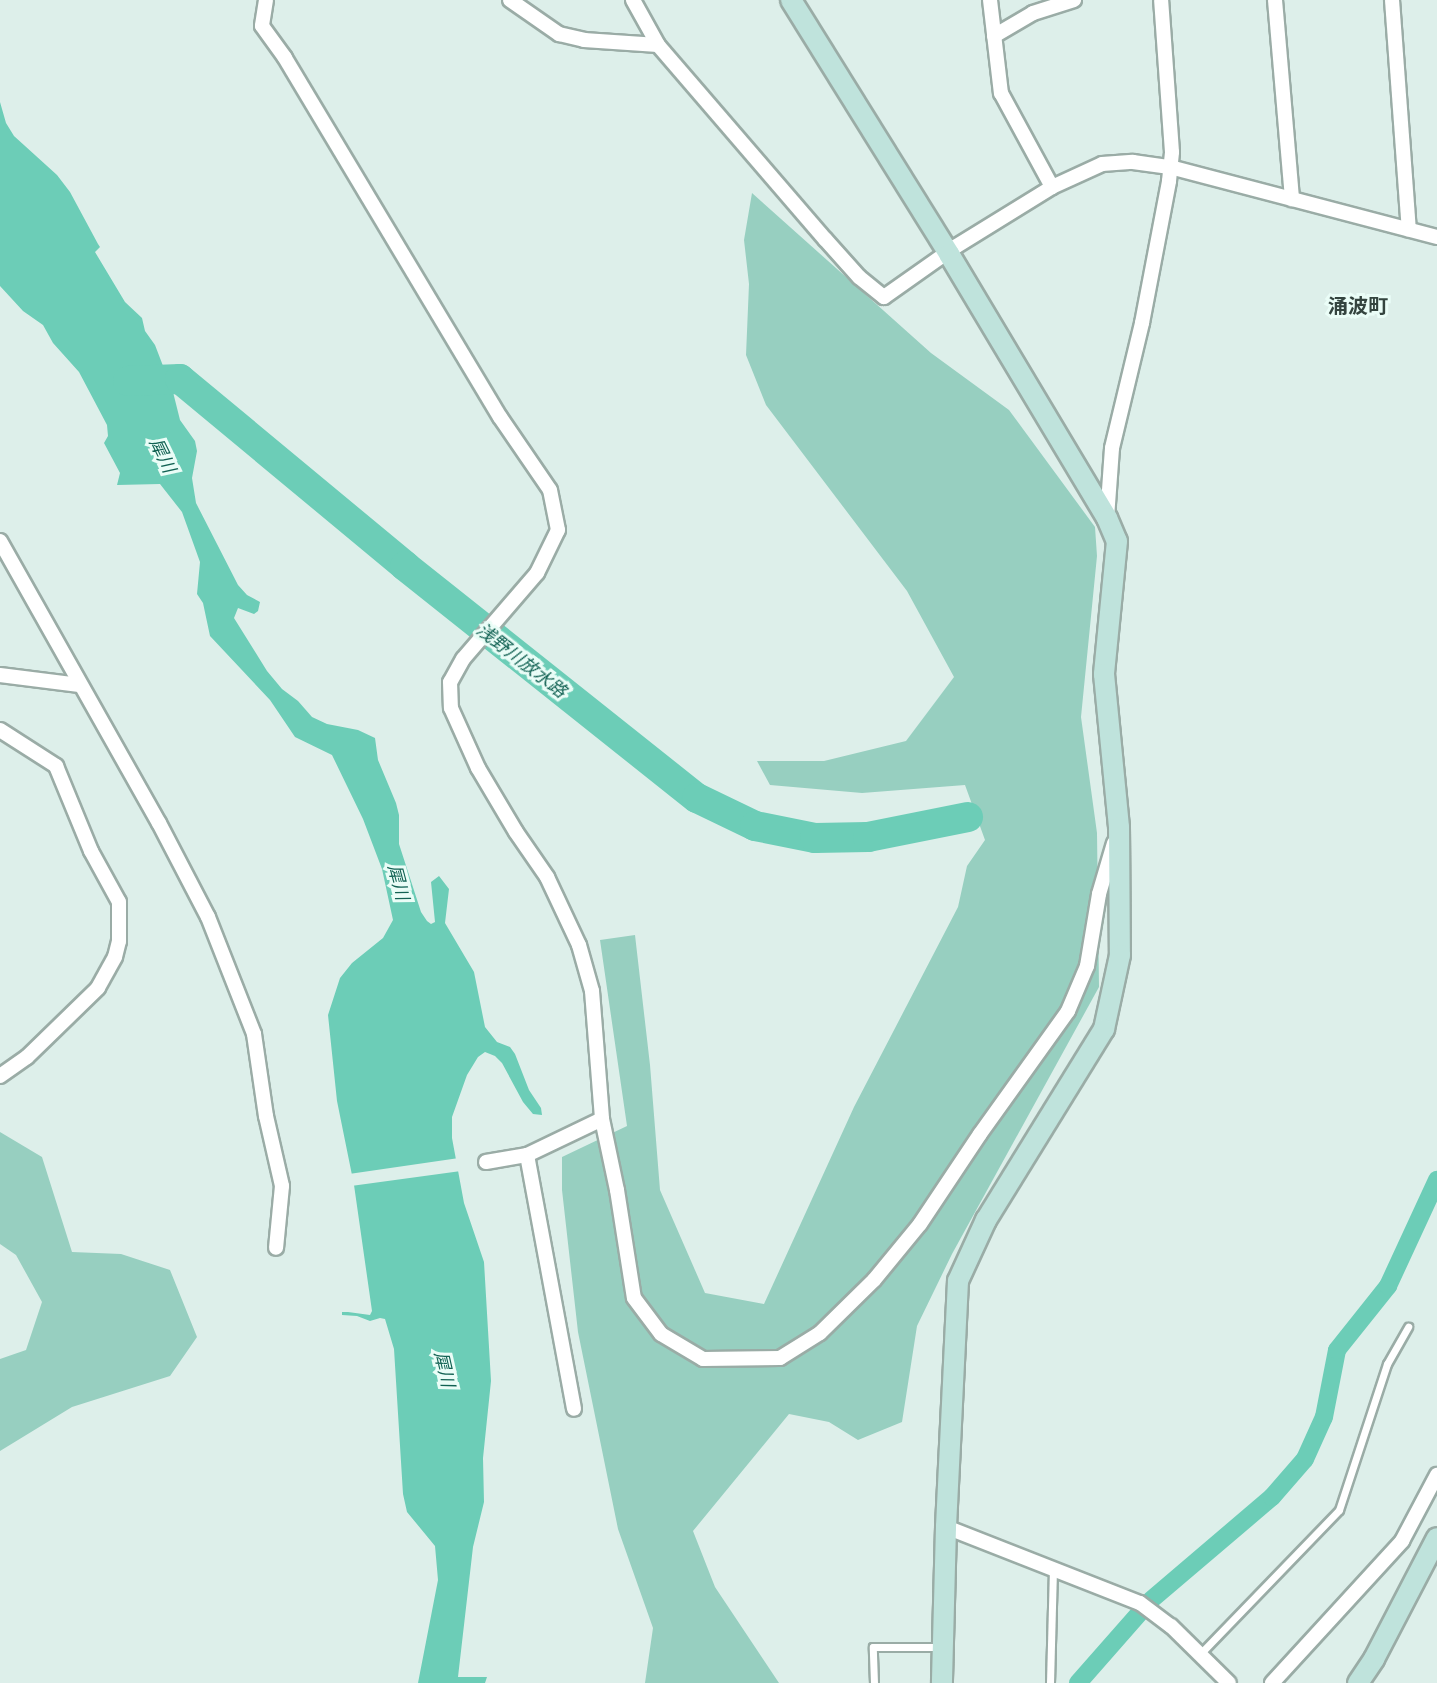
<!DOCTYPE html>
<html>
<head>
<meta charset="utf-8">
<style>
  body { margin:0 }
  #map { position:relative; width:1437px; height:1683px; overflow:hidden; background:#ddefea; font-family:Barlow,"Noto Sans JP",sans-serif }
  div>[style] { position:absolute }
  .green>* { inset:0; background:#97cfc0 }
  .water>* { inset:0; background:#6ccdb7 }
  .pier>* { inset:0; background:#ddefea }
  .canal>* { height:18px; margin:-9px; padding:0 9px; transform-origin:9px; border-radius:9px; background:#6ccdb7 }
  .river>* { height:30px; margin:-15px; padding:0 15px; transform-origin:15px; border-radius:15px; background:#6ccdb7 }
  .roads { filter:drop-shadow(2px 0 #9aaca6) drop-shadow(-2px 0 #9aaca6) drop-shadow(0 2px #9aaca6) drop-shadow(0 -2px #9aaca6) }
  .lane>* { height:7px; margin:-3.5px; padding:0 3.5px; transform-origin:3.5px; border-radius:3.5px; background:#fff }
  .street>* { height:14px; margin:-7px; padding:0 7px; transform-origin:7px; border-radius:7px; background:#fff }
  .secondary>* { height:20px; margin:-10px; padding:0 10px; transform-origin:10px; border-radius:10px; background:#bfe3dc }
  span { translate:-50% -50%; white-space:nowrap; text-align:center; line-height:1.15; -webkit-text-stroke:6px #eafdf7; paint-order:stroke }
  .water-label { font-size:18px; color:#126253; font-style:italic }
  .quarter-label { font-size:20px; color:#34443f; font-weight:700 }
</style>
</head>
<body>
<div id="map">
  <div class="green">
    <i style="clip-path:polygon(752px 193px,931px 353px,1009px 410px,1095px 527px,1097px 556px,1081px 717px,1097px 833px,1099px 987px,952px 1254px,917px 1326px,902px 1422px,858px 1440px,829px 1422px,789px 1414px,693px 1531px,715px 1587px,779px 1683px,645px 1683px,653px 1628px,618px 1529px,578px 1332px,562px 1190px,562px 1157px,627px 1126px,600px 940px,635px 935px,650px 1065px,660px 1190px,705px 1293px,764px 1304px,854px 1107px,958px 907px,967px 866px,985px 840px,965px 785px,862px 793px,770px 785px,757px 761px,824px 761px,906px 741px,954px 677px,907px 591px,766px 405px,746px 355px,749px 284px,744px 240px)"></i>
    <i style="clip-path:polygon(0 1132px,42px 1157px,72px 1252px,121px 1254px,170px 1270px,197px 1337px,170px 1376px,72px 1407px,0 1451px,0 1359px,26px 1350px,42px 1302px,16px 1255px,0 1244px)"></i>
  </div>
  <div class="water">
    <i style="clip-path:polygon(0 102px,6px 123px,14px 136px,57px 175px,70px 192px,98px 244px,100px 247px,95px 252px,125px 302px,142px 318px,145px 331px,155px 345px,173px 392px,180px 420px,195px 441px,197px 451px,192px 478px,196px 503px,238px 585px,247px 595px,260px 602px,258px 611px,254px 614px,238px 608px,234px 618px,267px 671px,282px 689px,298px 701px,312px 717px,327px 724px,358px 730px,375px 738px,378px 760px,396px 803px,399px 815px,399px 844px,421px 912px,427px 921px,431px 924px,435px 922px,431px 882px,439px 876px,449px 889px,445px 923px,474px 972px,485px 1027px,497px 1042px,510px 1047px,515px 1054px,529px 1090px,541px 1108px,542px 1115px,533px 1114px,523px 1102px,502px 1063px,495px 1056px,485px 1052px,478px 1057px,467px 1075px,452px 1117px,452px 1138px,464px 1203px,484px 1262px,491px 1381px,483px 1458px,484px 1502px,473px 1547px,458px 1677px,487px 1677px,485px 1683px,418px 1683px,438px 1580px,435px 1546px,407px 1512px,403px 1494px,394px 1349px,385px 1319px,380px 1318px,370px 1321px,357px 1316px,342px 1315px,342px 1312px,348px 1312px,370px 1315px,372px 1311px,354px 1185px,337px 1101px,328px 1015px,340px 978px,352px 963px,383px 938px,393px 920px,382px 869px,363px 819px,332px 755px,295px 737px,270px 700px,210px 636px,203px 603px,197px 594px,200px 562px,182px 512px,160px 484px,117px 485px,120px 473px,104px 443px,108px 436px,107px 425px,79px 372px,53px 343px,43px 325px,23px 311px,0 286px)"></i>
  </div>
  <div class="pier">
    <i style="clip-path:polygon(459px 1158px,461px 1171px,351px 1186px,349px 1174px)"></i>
  </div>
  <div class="canal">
    <i style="left:1151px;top:1600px;width:159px;rotate:-40.4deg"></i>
    <i style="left:1272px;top:1497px;width:50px;rotate:-49deg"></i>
    <i style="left:1305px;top:1459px;width:46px;rotate:-65.7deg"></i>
    <i style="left:1324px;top:1417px;width:68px;rotate:-79deg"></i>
    <i style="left:1337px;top:1350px;width:82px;rotate:-51.4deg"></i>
    <i style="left:1388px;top:1286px;width:117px;rotate:-65.2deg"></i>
    <i style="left:1078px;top:1683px;width:98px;rotate:-48.7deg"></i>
  </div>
  <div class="river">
    <i style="left:128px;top:381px;width:52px;rotate:-2.2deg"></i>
    <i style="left:180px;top:379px;width:293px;rotate:39.7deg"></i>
    <i style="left:405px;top:566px;width:373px;rotate:38.5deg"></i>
    <i style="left:697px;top:798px;width:64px;rotate:25.8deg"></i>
    <i style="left:755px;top:826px;width:61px;rotate:11.3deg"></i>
    <i style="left:815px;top:838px;width:53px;rotate:-1.1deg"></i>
    <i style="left:868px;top:837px;width:102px;rotate:-11.3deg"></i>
  </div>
  <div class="roads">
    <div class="lane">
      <i style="left:1200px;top:1654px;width:200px;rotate:-46deg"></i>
      <i style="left:1339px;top:1510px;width:154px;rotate:-71.8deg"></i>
      <i style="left:1387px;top:1364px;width:43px;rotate:-60.4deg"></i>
      <i style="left:874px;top:1683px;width:36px;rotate:-92deg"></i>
      <i style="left:873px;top:1647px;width:70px"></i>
      <i style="left:1050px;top:1683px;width:115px;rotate:-88.5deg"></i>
    </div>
    <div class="street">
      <i style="left:266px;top:0;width:26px;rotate:99deg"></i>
      <i style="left:262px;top:26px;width:39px;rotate:54deg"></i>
      <i style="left:285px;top:58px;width:418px;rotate:59.1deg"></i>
      <i style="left:500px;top:417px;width:88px;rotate:55.6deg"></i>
      <i style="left:550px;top:490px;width:41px;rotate:78.7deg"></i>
      <i style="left:558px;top:530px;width:48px;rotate:116deg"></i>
      <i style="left:537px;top:573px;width:113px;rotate:130.7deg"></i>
      <i style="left:463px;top:659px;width:26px;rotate:119deg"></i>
      <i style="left:450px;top:682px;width:26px;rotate:88deg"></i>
      <i style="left:451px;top:708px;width:66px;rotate:65.8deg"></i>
      <i style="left:478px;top:768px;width:74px;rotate:59.3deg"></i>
      <i style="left:516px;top:832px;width:55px;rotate:55.4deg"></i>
      <i style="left:547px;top:877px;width:75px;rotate:64.8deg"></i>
      <i style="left:579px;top:945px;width:48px;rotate:74.2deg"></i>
      <i style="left:592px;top:991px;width:128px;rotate:85.5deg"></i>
      <i style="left:602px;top:1119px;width:73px;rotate:78.1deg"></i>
      <i style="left:617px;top:1190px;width:109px;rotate:81.1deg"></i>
      <i style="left:634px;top:1298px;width:45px;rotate:53.1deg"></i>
      <i style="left:661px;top:1334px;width:49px;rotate:30.8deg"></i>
      <i style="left:703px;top:1359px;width:77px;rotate:-0.7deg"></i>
      <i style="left:780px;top:1358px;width:47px;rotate:-32deg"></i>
      <i style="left:820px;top:1333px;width:76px;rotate:-44.5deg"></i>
      <i style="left:874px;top:1280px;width:72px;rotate:-50.6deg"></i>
      <i style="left:920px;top:1224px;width:108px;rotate:-56.3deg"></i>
      <i style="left:980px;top:1134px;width:151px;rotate:-54.4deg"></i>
      <i style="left:1068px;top:1011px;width:49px;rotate:-67.1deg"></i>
      <i style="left:1087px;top:966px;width:73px;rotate:-80.5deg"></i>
      <i style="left:1099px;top:894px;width:53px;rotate:-73.6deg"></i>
      <i style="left:510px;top:0;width:60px;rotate:34.8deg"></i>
      <i style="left:559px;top:34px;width:26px;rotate:13deg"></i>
      <i style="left:584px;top:40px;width:74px;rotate:3.9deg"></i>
      <i style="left:633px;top:0;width:51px;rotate:60.9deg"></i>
      <i style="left:658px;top:45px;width:256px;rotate:49.3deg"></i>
      <i style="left:825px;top:239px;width:51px;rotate:48.2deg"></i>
      <i style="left:859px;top:277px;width:32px;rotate:39deg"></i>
      <i style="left:884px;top:297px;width:87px;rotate:-35.2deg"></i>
      <i style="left:955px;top:247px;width:114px;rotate:-31.7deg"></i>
      <i style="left:1052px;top:187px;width:55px;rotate:-24.7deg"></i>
      <i style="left:1102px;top:164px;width:31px;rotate:-4deg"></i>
      <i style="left:1133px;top:162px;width:37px;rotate:8deg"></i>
      <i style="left:1170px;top:167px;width:276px;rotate:14.7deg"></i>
      <i style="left:990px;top:0;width:94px;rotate:83.3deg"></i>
      <i style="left:1001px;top:93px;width:107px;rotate:61.5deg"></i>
      <i style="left:1275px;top:0;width:200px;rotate:85.1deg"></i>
      <i style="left:1392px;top:0;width:230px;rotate:85.8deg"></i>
      <i style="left:994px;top:36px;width:45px;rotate:-30.5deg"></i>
      <i style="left:1033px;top:13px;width:43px;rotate:-17.6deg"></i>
      <i style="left:1107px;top:518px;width:70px;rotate:-85.9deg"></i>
      <i style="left:1112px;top:448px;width:129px;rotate:-76.5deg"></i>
      <i style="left:1142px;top:323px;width:145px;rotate:-79.2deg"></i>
      <i style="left:1169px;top:181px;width:29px;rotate:-84deg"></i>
      <i style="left:1172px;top:152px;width:152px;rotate:-94.1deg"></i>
      <i style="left:0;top:541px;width:324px;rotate:60.6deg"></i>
      <i style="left:159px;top:823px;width:106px;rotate:62.5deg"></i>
      <i style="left:208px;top:917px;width:126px;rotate:68.5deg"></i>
      <i style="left:254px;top:1034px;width:83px;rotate:81.7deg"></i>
      <i style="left:266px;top:1116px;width:72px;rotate:77.1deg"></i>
      <i style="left:282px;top:1186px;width:62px;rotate:95.5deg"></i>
      <i style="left:0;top:675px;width:80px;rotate:7.2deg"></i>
      <i style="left:0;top:730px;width:67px;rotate:32.7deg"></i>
      <i style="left:56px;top:766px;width:92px;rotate:67.6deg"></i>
      <i style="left:91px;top:851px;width:58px;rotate:61.2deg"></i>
      <i style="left:119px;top:902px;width:39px;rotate:90deg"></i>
      <i style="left:119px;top:941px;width:16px;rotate:104deg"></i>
      <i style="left:115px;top:957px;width:35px;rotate:119deg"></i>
      <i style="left:98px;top:988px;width:99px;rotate:135.8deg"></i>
      <i style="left:27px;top:1057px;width:33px;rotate:145deg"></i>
      <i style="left:527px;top:1155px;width:258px;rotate:79.5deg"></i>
      <i style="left:486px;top:1162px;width:42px;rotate:-9.7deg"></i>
      <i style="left:527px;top:1155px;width:83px;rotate:-25.6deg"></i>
      <i style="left:946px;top:1527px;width:208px;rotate:21.4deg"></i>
      <i style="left:1140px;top:1603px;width:39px;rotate:37deg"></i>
      <i style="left:1171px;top:1626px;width:81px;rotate:44.5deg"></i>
      <i style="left:1272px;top:1683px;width:193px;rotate:-47.5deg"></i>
      <i style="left:1402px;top:1541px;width:75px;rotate:-62.1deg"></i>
    </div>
    <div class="secondary">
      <i style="left:791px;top:0;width:299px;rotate:58.1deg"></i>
      <i style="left:949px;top:254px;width:308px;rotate:59.1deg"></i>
      <i style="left:1107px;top:518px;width:25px;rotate:67deg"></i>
      <i style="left:1117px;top:541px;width:134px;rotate:95.6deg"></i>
      <i style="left:1104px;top:674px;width:154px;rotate:84.4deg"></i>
      <i style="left:1119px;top:827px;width:128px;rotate:89.6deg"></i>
      <i style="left:1120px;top:955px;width:76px;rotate:102.2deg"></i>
      <i style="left:1104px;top:1029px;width:225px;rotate:121.7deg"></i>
      <i style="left:986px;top:1220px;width:67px;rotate:114.7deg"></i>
      <i style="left:958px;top:1281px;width:246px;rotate:92.8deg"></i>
      <i style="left:946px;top:1527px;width:156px;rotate:91.5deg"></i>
      <i style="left:1358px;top:1683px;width:29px;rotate:-56deg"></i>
      <i style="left:1374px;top:1659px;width:136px;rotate:-62.5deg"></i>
    </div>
  </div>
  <div class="water-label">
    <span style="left:163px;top:455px;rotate:64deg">犀川</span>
    <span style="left:522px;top:660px;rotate:38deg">浅野川放水路</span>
    <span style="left:399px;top:882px;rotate:75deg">犀川</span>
    <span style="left:445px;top:1369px;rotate:77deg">犀川</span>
  </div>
  <div class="quarter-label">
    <span style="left:1358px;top:305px">涌波町</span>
  </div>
</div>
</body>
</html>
